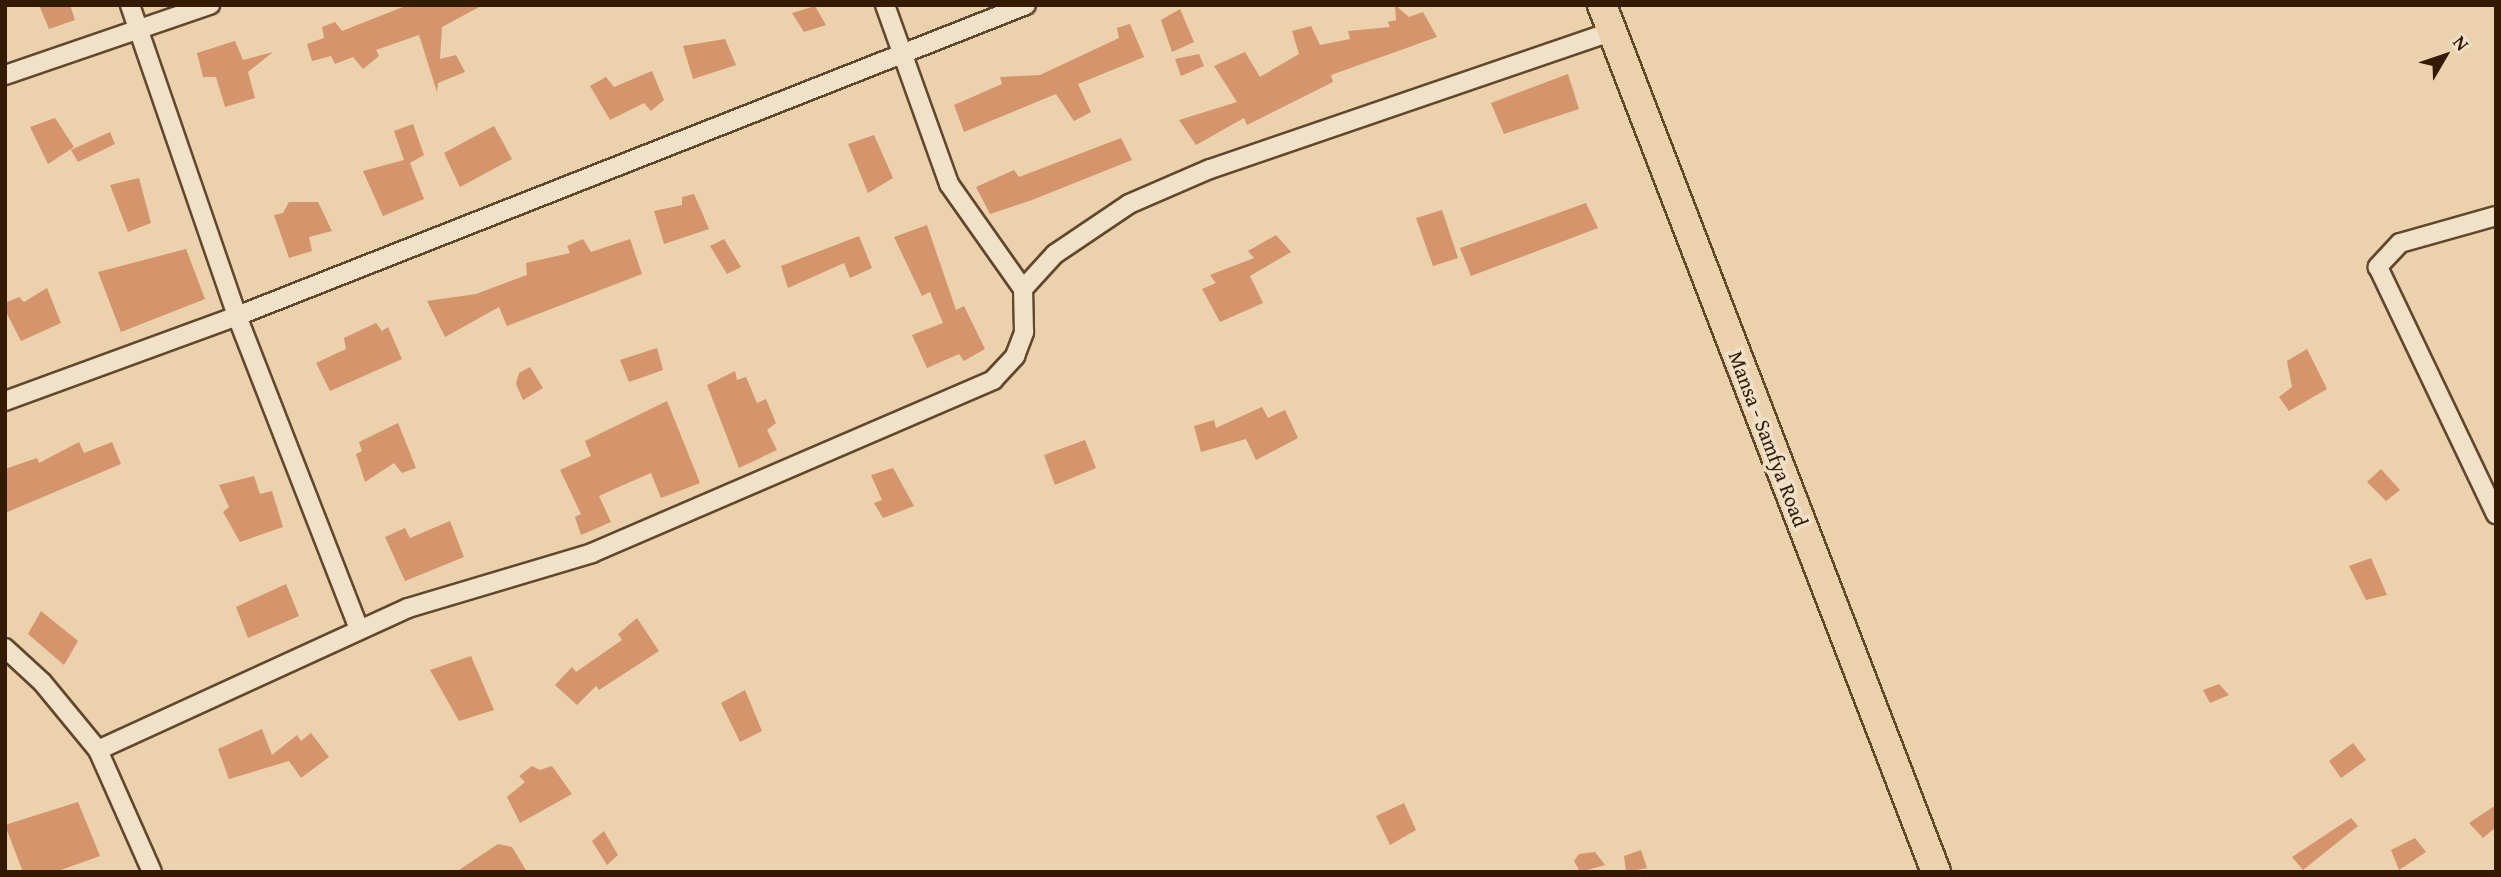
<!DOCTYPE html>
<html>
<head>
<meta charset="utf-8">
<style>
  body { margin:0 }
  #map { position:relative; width:2501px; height:877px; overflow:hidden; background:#ebd1ac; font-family:"Gentium Book Plus",serif }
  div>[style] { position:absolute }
  .building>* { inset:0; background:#d4946c }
  .roads { filter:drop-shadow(2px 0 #62482b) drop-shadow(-2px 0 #62482b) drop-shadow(0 2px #62482b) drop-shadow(0 -2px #62482b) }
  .minor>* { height:18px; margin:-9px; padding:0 9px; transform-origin:9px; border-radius:9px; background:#f2e1c9 }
  .primary>* { height:28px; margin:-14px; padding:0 14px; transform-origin:14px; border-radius:14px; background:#ebd1ac }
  span { translate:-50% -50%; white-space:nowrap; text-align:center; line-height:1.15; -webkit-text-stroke:7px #f2e1c9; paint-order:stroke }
  .street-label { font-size:21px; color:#341a00 }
  .frame { position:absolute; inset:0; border:7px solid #341a00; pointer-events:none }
  .north { position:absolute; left:2410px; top:21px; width:70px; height:70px; -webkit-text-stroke:5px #f2e1c9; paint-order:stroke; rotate:51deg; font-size:19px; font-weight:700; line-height:28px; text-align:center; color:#341a00 }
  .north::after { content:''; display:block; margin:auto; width:24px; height:32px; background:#341a00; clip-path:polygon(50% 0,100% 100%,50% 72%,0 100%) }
</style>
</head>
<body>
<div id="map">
  <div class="building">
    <i style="clip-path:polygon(39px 5px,70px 5px,75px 20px,49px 29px)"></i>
    <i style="clip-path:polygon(408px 5px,483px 5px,442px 27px,440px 59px,456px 55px,465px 72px,438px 83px,437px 92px,419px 35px,376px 50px,379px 56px,363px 69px,353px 57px,335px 64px,331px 56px,312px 61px,307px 44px,324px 38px,322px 27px,335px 22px,342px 31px)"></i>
    <i style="clip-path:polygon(1395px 5px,1409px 17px,1423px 12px,1437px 37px,1331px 75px,1333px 82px,1247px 125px,1244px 118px,1196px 145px,1179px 120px,1237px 102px,1214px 66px,1245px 52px,1260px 77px,1299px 54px,1292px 31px,1311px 26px,1320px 45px,1350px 39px,1348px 31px,1390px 27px,1388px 22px,1396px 20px)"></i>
    <i style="clip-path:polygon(815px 6px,826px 25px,804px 32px,792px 13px)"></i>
    <i style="clip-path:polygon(1180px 9px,1194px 42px,1172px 52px,1161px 20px)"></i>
    <i style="clip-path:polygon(1130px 24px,1144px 57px,1078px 84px,1091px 112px,1074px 121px,1056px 94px,964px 132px,954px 105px,1002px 84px,1000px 77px,1040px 75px,1119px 38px,1117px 28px)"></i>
    <i style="clip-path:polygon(725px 39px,736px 65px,693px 79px,683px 46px)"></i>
    <i style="clip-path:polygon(235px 41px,243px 60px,273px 52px,248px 72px,255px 98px,225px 107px,216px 77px,203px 77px,197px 53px)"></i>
    <i style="clip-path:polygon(1199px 54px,1204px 66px,1181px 76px,1175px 59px)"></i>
    <i style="clip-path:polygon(652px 71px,664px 100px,651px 111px,644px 103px,610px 120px,590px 86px,606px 77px,614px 87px)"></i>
    <i style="clip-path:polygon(1568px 74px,1579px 109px,1504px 134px,1491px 103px)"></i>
    <i style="clip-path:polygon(55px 118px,74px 147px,48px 164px,30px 127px)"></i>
    <i style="clip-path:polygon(413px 124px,424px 155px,410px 163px,424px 199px,383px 216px,363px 171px,404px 160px,394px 131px)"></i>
    <i style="clip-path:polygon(494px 126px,512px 159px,460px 187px,444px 153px)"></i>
    <i style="clip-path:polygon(110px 132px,115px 144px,78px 162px,71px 150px)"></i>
    <i style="clip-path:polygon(874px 135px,893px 178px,868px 193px,848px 144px)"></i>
    <i style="clip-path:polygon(1121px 138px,1132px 160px,1032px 200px,990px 214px,976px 187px,1014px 170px,1019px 177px)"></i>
    <i style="clip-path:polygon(139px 178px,151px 223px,128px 232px,110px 185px)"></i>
    <i style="clip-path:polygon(694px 194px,709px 229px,664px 244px,654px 211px,682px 205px,682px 197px)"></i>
    <i style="clip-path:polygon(289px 202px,318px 202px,332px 231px,309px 237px,312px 251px,289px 258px,274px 215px,283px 213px)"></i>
    <i style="clip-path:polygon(1586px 203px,1598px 228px,1471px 276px,1460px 248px)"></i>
    <i style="clip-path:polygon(1442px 210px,1458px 258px,1433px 266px,1416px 218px)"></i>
    <i style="clip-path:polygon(927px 225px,956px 310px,964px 306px,985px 349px,964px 361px,959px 354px,927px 368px,912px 335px,943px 323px,930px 292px,922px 296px,894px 237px)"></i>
    <i style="clip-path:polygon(1276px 235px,1291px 252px,1250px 276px,1263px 303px,1220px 322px,1202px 289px,1216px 283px,1210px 275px,1254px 258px,1248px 251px)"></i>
    <i style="clip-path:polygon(859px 236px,872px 268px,850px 278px,844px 263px,788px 288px,781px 266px)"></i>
    <i style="clip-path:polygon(583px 239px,591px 252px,630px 239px,642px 274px,507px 326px,499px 307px,445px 337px,427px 301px,476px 294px,527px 275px,526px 263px,570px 253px,567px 246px)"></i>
    <i style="clip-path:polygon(724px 239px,741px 267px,727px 274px,710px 246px)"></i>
    <i style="clip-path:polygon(186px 249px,205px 299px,121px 332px,98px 272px)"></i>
    <i style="clip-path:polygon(47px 288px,61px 323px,21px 341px,6px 312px,7px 302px,19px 297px,24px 302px)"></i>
    <i style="clip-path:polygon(376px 323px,382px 331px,388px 327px,402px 359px,330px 391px,316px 363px,346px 349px,344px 338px)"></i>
    <i style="clip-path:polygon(657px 348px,663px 370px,629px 382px,620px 360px)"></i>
    <i style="clip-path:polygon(2307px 349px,2327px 389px,2289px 411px,2279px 397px,2292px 387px,2287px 361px)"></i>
    <i style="clip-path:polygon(530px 367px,543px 388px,523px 400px,516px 384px,519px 373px)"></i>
    <i style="clip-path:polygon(735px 371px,737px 380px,746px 377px,757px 403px,766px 399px,776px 423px,767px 430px,777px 450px,739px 468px,707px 385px)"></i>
    <i style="clip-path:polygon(667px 401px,700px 483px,661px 498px,651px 473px,621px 486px,599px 496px,611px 522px,581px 535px,575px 517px,581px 514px,560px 470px,591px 456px,585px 441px)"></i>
    <i style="clip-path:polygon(1262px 407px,1268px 418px,1285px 410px,1298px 438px,1256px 460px,1246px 439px,1201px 452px,1194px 426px,1214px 420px,1216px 428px)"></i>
    <i style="clip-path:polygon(398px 423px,416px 468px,402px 473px,394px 463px,365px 482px,356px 454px,362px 451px,359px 442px)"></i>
    <i style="clip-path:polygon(1085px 440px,1096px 468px,1055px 485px,1044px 455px)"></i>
    <i style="clip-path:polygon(79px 442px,84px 453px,112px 442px,121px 464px,5px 513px,5px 469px,37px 458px,39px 463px)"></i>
    <i style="clip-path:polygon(893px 468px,914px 506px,883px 518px,874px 503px,882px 500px,871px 475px)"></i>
    <i style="clip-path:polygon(2381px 469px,2400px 490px,2386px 501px,2367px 482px)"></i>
    <i style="clip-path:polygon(254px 476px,260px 494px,272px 491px,283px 527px,240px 542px,223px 512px,229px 507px,219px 485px)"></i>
    <i style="clip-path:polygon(450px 521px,464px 557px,405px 581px,385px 537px,405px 528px,410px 538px)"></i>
    <i style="clip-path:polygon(2371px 558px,2387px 595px,2366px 600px,2349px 566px)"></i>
    <i style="clip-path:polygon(286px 584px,299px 616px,248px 638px,236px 607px)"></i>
    <i style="clip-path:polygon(41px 611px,78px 641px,64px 665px,28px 634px)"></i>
    <i style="clip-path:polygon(637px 618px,659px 651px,599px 690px,596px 686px,577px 705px,555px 685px,572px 667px,576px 672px,622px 640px,618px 634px)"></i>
    <i style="clip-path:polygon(471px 656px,494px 710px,459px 721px,430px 670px)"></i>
    <i style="clip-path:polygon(2219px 684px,2229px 695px,2210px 703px,2203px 690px)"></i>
    <i style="clip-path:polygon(745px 690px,762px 731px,740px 742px,721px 703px)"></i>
    <i style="clip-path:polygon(262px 729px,272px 755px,297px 735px,301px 741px,311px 733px,329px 757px,301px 778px,289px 761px,229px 779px,218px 749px)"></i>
    <i style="clip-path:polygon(2353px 743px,2366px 760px,2341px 778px,2329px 761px)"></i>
    <i style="clip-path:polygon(532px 766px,540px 770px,552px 766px,572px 794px,520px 823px,507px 797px,525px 782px,519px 776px)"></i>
    <i style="clip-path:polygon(78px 802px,100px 856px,55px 872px,23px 872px,5px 825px)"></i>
    <i style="clip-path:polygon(1404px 803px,1416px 830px,1390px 845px,1376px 816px)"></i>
    <i style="clip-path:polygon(2496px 805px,2496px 827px,2483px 838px,2469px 823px)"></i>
    <i style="clip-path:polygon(2351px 818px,2358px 826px,2303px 870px,2292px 857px)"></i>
    <i style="clip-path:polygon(604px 831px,618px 855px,607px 865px,592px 841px)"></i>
    <i style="clip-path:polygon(2415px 838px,2426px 852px,2399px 870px,2391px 850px)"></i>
    <i style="clip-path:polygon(498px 844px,512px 847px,527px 872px,456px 872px)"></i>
    <i style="clip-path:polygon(1641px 850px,1647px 868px,1626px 872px,1624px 856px)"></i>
    <i style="clip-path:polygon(1595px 852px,1605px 865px,1580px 872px,1574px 861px,1579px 854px)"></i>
  </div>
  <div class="roads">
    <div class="minor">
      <i style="left:130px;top:5px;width:329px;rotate:71deg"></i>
      <i style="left:237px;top:316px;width:336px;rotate:68.7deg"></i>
      <i style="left:885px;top:5px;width:190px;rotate:70.3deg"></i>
      <i style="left:949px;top:184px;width:128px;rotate:54.8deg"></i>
      <i style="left:1023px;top:289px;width:47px;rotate:-47.6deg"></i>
      <i style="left:1055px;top:254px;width:89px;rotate:-34deg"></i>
      <i style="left:1129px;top:204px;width:88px;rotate:-23.4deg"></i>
      <i style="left:1210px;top:169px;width:425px;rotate:-18.9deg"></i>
      <i style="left:5px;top:75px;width:217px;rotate:-18.9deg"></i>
      <i style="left:2496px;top:216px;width:100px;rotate:164.3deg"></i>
      <i style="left:2400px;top:243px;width:33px;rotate:133deg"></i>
      <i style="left:2378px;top:267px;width:274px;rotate:64.5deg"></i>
      <i style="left:5px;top:401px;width:247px;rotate:-20.1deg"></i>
      <i style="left:237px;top:316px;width:848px;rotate:-21.51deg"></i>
      <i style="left:5px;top:648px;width:50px;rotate:42.6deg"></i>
      <i style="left:42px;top:682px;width:88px;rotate:50.5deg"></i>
      <i style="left:98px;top:750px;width:341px;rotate:-24.6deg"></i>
      <i style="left:408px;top:608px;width:192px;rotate:-16.6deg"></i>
      <i style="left:592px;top:553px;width:437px;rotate:-23.3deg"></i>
      <i style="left:993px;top:380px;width:33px;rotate:-47deg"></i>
      <i style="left:1015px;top:356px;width:26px;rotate:-69deg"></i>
      <i style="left:1024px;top:332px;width:43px;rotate:-91.3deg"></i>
      <i style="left:98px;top:750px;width:133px;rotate:66.1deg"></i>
    </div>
    <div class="primary">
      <i style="left:1602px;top:5px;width:929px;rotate:68.93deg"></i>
    </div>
  </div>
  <div class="street-label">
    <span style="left:1768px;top:439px;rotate:69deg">Mansa - Samfya Road</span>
  </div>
  <div class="frame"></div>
  <div class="north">N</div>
</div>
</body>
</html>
